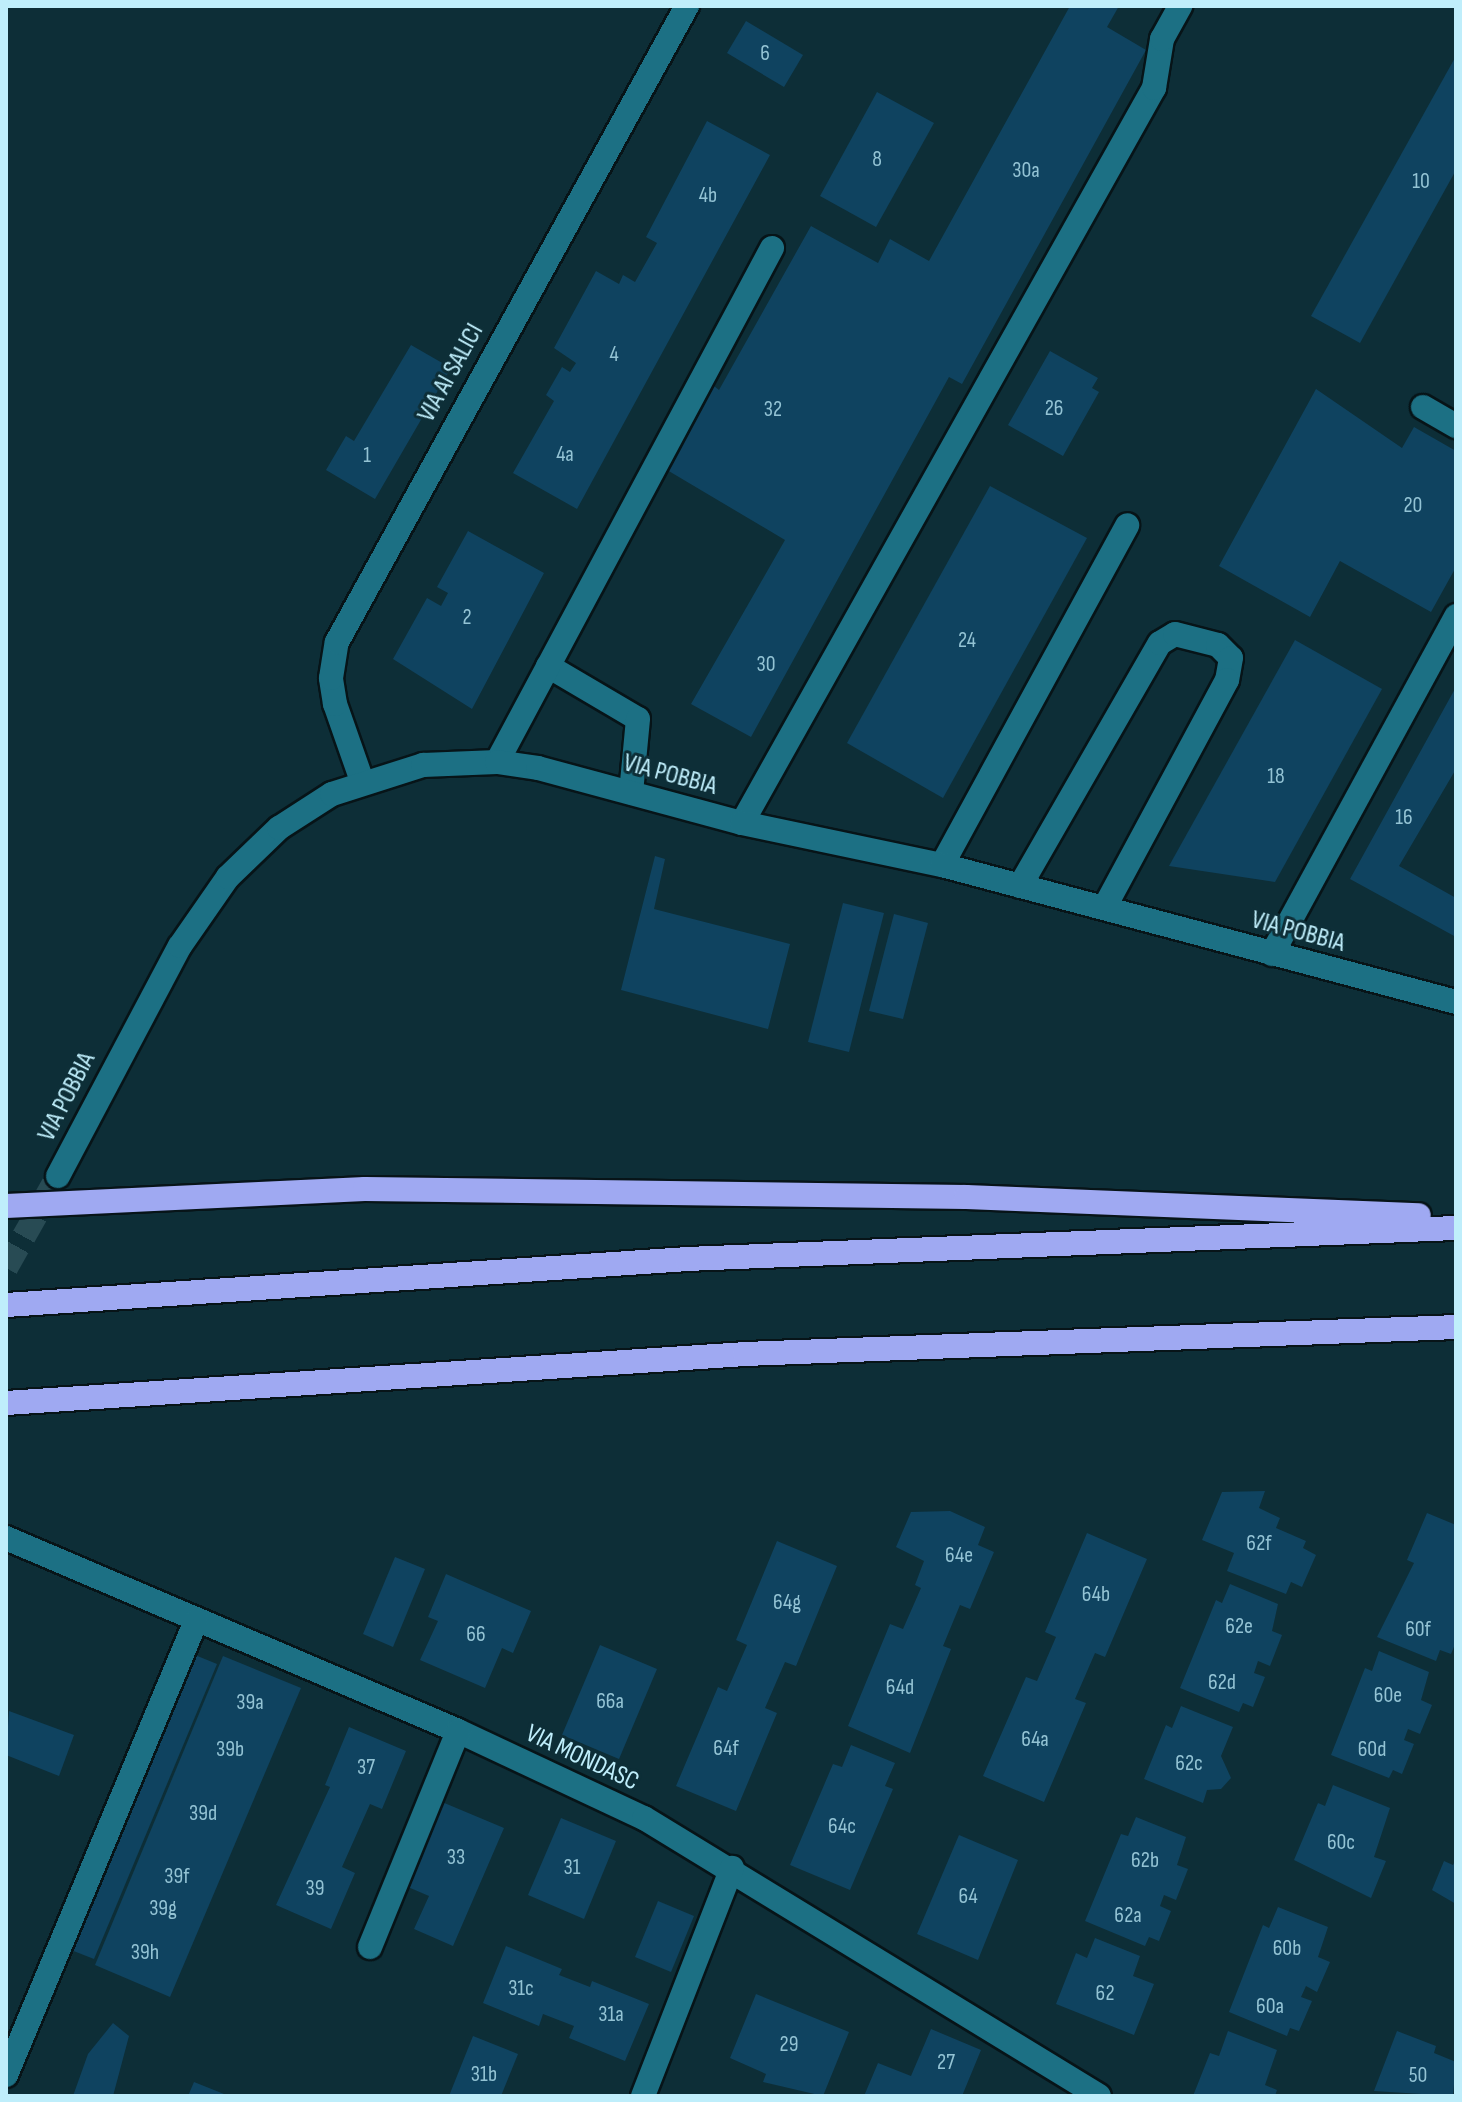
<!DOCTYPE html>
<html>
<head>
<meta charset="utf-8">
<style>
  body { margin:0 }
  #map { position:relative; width:1462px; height:2102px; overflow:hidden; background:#0d2e37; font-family:"Sofia Sans Condensed",sans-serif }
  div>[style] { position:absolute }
  .building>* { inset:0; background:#0f4360 }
  .minor-tunnel>* { height:24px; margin-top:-12px; transform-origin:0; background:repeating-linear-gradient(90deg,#284b54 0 24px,transparent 0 36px) }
  .roads { filter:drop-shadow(2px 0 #071418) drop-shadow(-2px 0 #071418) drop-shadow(0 2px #071418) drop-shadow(0 -2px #071418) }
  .minor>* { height:24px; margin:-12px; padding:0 12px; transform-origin:12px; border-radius:12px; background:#1c7084 }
  .highway>* { height:24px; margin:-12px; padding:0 12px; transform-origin:12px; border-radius:12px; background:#9fa9f2 }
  span { translate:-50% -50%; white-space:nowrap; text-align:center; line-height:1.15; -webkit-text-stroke:6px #0d2e37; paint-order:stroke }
  .number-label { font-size:22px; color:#93c3d4 }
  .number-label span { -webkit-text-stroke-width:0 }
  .street-label { font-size:26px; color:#bfeefb }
  .frame { position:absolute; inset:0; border:8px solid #bfeefb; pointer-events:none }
</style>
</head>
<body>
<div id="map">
  <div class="building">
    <i style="clip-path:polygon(1070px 6px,1119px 6px,1107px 27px,1146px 50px,962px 384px,949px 377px,751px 737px,691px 704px,785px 540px,662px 467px,709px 382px,719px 390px,811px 226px,878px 263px,890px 239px,929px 261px)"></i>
    <i style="clip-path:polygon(746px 21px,803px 55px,784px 87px,727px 53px)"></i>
    <i style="clip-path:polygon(1456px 56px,1456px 170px,1360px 343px,1311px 316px)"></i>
    <i style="clip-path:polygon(877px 92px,934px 123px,876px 227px,820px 196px)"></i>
    <i style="clip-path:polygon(707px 121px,770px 155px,577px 509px,513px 473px,554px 401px,546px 395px,562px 367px,570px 372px,576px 363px,554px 348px,596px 271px,619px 284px,623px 275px,635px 282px,657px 243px,646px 237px)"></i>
    <i style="clip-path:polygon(411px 345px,451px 368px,375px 499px,326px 470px,346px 436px,354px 441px)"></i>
    <i style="clip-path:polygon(1050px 351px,1098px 378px,1092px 388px,1099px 392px,1063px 456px,1008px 425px)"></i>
    <i style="clip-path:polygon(1316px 389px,1402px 448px,1414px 427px,1456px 451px,1456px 567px,1431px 612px,1340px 561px,1310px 617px,1219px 566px)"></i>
    <i style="clip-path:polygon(990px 486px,1087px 538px,943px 798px,847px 743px)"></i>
    <i style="clip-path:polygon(468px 531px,544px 573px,472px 709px,393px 659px,427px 598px,441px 606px,448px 593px,437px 587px)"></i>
    <i style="clip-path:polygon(1295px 640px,1382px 689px,1275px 882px,1169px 866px)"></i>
    <i style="clip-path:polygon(1456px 687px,1456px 769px,1399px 866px,1456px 898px,1456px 937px,1350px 879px)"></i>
    <i style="clip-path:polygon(655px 856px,665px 859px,654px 909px,790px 944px,768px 1029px,621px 990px)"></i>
    <i style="clip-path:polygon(843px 903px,884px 913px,849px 1052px,808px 1042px)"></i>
    <i style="clip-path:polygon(894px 914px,928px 923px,903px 1019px,869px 1011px)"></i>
    <i style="clip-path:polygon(1265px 1491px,1259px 1508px,1280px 1518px,1276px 1528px,1306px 1541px,1303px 1548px,1316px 1555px,1302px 1587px,1291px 1582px,1286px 1594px,1227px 1571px,1234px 1553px,1202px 1540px,1222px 1492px)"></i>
    <i style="clip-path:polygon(950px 1511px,985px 1527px,978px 1545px,994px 1552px,970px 1609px,960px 1605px,943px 1646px,951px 1649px,910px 1753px,848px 1726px,890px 1624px,903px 1629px,921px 1588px,915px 1585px,924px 1561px,896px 1547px,911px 1512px)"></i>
    <i style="clip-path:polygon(1427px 1513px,1456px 1525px,1456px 1642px,1451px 1654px,1440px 1650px,1436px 1661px,1377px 1637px,1414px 1563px,1407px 1560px)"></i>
    <i style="clip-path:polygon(1087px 1533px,1147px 1559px,1105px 1657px,1095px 1653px,1075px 1699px,1086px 1703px,1044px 1802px,983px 1776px,1026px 1677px,1037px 1681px,1056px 1637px,1045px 1632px)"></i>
    <i style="clip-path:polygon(777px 1541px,837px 1566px,796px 1666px,785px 1662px,765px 1708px,777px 1713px,736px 1811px,676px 1786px,718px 1687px,727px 1691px,747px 1645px,736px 1640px)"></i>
    <i style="clip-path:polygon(395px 1557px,425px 1569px,393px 1647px,363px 1634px)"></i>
    <i style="clip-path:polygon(446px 1574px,531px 1611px,513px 1653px,502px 1648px,485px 1688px,420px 1660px,438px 1621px,428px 1617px)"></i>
    <i style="clip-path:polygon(1230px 1584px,1278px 1604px,1272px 1631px,1282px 1635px,1270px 1666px,1258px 1661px,1254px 1673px,1265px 1677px,1253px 1707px,1243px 1703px,1239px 1712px,1180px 1688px,1216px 1600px,1222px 1603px)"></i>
    <i style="clip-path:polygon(600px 1645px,657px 1669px,619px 1759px,562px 1735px)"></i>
    <i style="clip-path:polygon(1379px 1651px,1429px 1672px,1421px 1700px,1432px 1705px,1420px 1734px,1408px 1729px,1404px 1740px,1414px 1744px,1402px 1774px,1393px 1770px,1389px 1778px,1331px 1755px,1365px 1668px,1372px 1671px)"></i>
    <i style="clip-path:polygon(195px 1655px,217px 1664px,94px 1959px,71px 1950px)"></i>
    <i style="clip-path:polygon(223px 1656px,301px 1688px,170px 1997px,95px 1965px)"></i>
    <i style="clip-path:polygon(1181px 1706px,1233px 1727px,1221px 1756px,1231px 1778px,1221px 1789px,1207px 1790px,1203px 1803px,1144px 1779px,1166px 1725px,1172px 1728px)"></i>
    <i style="clip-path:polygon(9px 1711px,74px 1735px,59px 1776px,6px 1755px)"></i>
    <i style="clip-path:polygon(349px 1727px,406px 1751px,382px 1809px,370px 1804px,342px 1867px,355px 1873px,331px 1929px,276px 1905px,330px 1787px,325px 1785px)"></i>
    <i style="clip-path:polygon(851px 1745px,895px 1763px,885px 1786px,893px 1789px,850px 1890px,790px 1865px,833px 1764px,842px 1767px)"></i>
    <i style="clip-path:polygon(1333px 1785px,1390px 1808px,1374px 1857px,1386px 1861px,1371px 1898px,1294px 1860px,1318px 1803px,1325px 1806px)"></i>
    <i style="clip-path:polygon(442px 1802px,504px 1828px,453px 1946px,414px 1929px,429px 1896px,408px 1887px)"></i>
    <i style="clip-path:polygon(1136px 1817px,1186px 1837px,1177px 1865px,1188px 1869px,1176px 1900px,1164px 1895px,1160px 1906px,1171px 1911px,1159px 1941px,1149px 1937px,1145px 1946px,1085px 1921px,1121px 1834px,1128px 1836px)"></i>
    <i style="clip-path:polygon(561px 1818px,616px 1841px,584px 1919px,528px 1895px)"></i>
    <i style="clip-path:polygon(959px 1835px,1018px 1860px,978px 1960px,917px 1934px)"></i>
    <i style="clip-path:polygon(1456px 1859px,1456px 1904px,1432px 1890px,1444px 1861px,1453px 1865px)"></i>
    <i style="clip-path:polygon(658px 1901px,694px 1916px,671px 1972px,635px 1957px)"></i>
    <i style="clip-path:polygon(1278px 1907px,1328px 1927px,1318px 1957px,1330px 1962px,1317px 1992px,1306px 1986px,1301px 1997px,1312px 2001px,1299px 2031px,1290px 2028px,1287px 2036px,1229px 2012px,1263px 1925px,1269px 1928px)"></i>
    <i style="clip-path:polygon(1095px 1938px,1140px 1956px,1133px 1976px,1154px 1984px,1134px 2035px,1056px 2004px,1076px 1953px,1087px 1958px)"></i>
    <i style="clip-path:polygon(506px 1946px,562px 1969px,559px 1975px,590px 1987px,592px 1981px,649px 2004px,625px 2061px,569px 2038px,574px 2026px,543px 2014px,539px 2026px,483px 2003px)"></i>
    <i style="clip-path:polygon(756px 1994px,849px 2032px,823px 2096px,763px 2082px,766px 2074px,730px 2058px)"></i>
    <i style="clip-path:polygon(113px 2023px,129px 2036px,113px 2096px,73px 2096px,88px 2054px)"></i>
    <i style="clip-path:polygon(931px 2029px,981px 2050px,962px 2096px,864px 2096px,878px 2063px,911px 2076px)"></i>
    <i style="clip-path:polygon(1228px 2031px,1277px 2050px,1265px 2085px,1277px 2090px,1275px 2096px,1193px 2096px,1210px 2053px,1219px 2056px)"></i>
    <i style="clip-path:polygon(1397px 2031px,1436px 2046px,1434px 2053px,1456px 2062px,1453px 2096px,1374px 2091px)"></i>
    <i style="clip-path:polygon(473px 2036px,518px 2054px,501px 2096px,449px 2096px)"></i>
    <i style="clip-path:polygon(194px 2082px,229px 2096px,188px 2096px)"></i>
  </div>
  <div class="minor-tunnel">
    <i style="left:6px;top:1268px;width:106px;rotate:-60.5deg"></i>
  </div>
  <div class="roads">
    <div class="minor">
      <i style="left:1423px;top:407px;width:38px;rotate:30deg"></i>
      <i style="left:548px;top:666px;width:104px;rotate:30.5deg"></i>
      <i style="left:638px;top:719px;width:74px;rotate:95.4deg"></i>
      <i style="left:497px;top:762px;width:583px;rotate:-61.85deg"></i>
      <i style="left:362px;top:781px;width:82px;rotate:-109.3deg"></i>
      <i style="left:335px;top:704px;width:26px;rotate:-99deg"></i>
      <i style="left:331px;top:678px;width:36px;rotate:-81deg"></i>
      <i style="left:337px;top:642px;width:726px;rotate:-61.18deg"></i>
      <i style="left:742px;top:823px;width:843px;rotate:-60.73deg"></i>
      <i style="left:1154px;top:88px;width:50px;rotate:-80.7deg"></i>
      <i style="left:1162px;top:39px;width:38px;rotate:-61deg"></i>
      <i style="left:942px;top:865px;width:387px;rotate:-61.4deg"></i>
      <i style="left:1020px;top:886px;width:280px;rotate:-60.1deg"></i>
      <i style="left:1160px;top:643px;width:17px;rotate:-31deg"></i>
      <i style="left:1175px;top:634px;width:44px;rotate:14.3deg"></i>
      <i style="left:1218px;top:645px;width:18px;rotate:45deg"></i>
      <i style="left:1231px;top:658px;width:22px;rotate:100deg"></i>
      <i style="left:1227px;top:680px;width:259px;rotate:118.3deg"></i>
      <i style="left:1272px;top:954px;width:385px;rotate:-61.4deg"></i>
      <i style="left:58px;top:1176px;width:260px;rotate:-62.1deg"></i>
      <i style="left:180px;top:946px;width:84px;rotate:-55.2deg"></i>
      <i style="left:228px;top:877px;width:71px;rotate:-43.9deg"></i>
      <i style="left:279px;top:828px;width:63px;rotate:-32.7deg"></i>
      <i style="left:332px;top:794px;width:96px;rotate:-17.7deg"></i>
      <i style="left:423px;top:765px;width:74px;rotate:-2.3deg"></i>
      <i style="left:497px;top:762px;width:41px;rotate:8.3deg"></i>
      <i style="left:538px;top:768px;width:211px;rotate:15.1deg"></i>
      <i style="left:742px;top:823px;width:204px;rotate:11.9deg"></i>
      <i style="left:942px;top:865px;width:532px;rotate:14.92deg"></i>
      <i style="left:6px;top:1538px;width:491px;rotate:23.1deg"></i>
      <i style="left:458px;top:1731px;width:205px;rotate:25.1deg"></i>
      <i style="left:644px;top:1818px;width:533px;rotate:31.42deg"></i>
      <i style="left:370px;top:1947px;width:233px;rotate:-67.8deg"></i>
      <i style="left:6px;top:2075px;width:492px;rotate:-67.3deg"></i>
      <i style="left:643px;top:2096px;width:245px;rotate:-68.7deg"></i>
    </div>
    <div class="highway">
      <i style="left:6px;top:1206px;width:359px;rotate:-2.7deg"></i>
      <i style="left:365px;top:1189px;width:601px;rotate:0.76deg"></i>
      <i style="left:966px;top:1197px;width:453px;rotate:2.3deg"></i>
      <i style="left:6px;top:1305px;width:683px;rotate:-3.86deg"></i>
      <i style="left:687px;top:1259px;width:770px;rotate:-2.31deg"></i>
      <i style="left:6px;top:1403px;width:741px;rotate:-3.79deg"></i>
      <i style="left:745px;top:1354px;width:712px;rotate:-2.17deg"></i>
    </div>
  </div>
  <div class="number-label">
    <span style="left:765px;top:54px">6</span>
    <span style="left:877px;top:160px">8</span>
    <span style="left:1026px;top:171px">30a</span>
    <span style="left:1421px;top:182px">10</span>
    <span style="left:708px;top:196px">4b</span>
    <span style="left:614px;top:355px">4</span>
    <span style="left:1054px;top:409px">26</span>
    <span style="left:773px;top:410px">32</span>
    <span style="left:565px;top:455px">4a</span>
    <span style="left:367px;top:456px">1</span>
    <span style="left:1413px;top:506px">20</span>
    <span style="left:467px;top:618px">2</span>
    <span style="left:967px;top:641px">24</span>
    <span style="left:766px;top:665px">30</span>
    <span style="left:1276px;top:777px">18</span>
    <span style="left:1404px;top:818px">16</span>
    <span style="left:1259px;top:1544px">62f</span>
    <span style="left:959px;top:1556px">64e</span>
    <span style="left:1096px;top:1595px">64b</span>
    <span style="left:787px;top:1603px">64g</span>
    <span style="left:1239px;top:1627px">62e</span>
    <span style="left:1418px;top:1630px">60f</span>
    <span style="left:476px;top:1635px">66</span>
    <span style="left:1222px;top:1683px">62d</span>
    <span style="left:900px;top:1688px">64d</span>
    <span style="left:1388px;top:1696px">60e</span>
    <span style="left:610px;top:1702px">66a</span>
    <span style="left:250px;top:1703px">39a</span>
    <span style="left:1035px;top:1740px">64a</span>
    <span style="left:726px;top:1749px">64f</span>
    <span style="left:230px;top:1750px">39b</span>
    <span style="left:1372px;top:1750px">60d</span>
    <span style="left:1189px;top:1764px">62c</span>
    <span style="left:366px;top:1768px">37</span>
    <span style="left:203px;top:1814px">39d</span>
    <span style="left:842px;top:1827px">64c</span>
    <span style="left:1341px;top:1843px">60c</span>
    <span style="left:456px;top:1858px">33</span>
    <span style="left:1145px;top:1861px">62b</span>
    <span style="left:572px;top:1868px">31</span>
    <span style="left:177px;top:1877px">39f</span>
    <span style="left:315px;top:1889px">39</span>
    <span style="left:968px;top:1897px">64</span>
    <span style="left:163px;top:1909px">39g</span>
    <span style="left:1128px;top:1916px">62a</span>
    <span style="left:1287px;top:1949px">60b</span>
    <span style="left:145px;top:1953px">39h</span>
    <span style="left:521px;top:1989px">31c</span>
    <span style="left:1105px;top:1994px">62</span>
    <span style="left:1270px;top:2007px">60a</span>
    <span style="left:611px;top:2015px">31a</span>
    <span style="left:789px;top:2045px">29</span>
    <span style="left:946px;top:2063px">27</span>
    <span style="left:484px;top:2075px">31b</span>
    <span style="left:1418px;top:2076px">50</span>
  </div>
  <div class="street-label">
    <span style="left:451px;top:373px;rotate:-61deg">VIA AI SALICI</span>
    <span style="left:670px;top:775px;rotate:15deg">VIA POBBIA</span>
    <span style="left:1298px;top:932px;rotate:15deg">VIA POBBIA</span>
    <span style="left:67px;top:1097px;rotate:-63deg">VIA POBBIA</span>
    <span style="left:582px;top:1758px;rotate:25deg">VIA MONDASC</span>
  </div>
  <div class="frame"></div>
</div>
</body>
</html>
